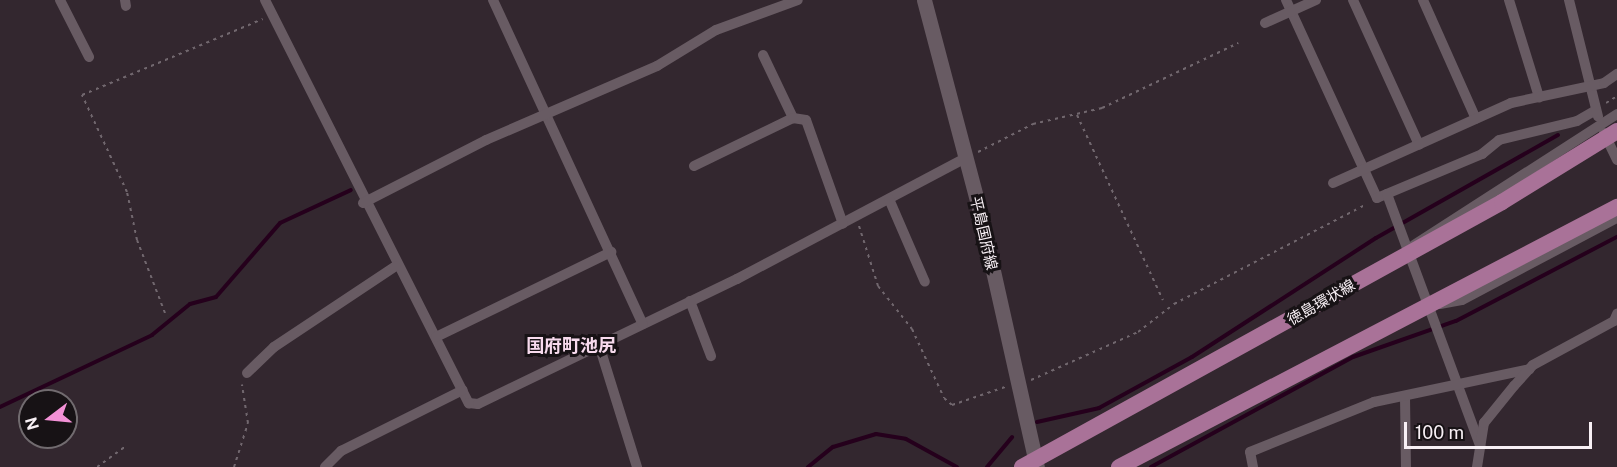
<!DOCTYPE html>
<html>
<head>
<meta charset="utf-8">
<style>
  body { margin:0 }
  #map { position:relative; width:1617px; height:467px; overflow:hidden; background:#33272f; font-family:"Public Sans","Noto Sans JP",sans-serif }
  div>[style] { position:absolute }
  .stream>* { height:4px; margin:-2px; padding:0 2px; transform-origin:2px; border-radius:2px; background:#25001c }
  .path>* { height:2px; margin-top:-1px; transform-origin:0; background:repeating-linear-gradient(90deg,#71676e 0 3px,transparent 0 7.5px) }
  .minor>* { height:10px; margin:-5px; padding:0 5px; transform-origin:5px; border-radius:5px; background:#685b63 }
  .secondary>* { height:15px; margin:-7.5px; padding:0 7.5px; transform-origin:7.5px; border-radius:7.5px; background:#685b63 }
  .primary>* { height:16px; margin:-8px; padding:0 8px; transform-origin:8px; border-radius:8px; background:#a97298 }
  span { translate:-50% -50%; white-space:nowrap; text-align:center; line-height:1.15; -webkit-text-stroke:6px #171215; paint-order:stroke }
  .street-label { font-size:15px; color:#f8f0f5 }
  .quarter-label { font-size:18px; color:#f7daed; font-weight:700 }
  .north { position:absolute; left:18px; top:389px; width:60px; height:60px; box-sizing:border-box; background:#171215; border:2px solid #716b6f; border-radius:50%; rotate:254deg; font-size:16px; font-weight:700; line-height:24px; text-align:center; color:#f8f0f5 }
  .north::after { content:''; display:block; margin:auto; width:21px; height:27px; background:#f391d6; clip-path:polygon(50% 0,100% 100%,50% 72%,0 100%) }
  .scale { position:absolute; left:1404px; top:422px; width:188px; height:27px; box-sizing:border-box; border:3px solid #f8f0f5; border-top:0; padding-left:8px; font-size:18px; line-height:21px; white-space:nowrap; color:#f8f0f5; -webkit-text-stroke:4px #171215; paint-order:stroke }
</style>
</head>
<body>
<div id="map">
  <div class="stream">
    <i style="left:0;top:407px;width:168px;rotate:-25.3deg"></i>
    <i style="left:152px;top:335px;width:49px;rotate:-39.2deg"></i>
    <i style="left:190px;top:304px;width:27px;rotate:-15deg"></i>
    <i style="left:216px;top:297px;width:98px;rotate:-49.1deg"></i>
    <i style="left:280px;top:223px;width:78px;rotate:-24.9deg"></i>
    <i style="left:1037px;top:422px;width:64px;rotate:-12.7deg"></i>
    <i style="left:1099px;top:408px;width:106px;rotate:-28.7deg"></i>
    <i style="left:1192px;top:357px;width:219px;rotate:-32.9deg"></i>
    <i style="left:1376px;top:238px;width:209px;rotate:-29.5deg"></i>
    <i style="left:808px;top:467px;width:32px;rotate:-39deg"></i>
    <i style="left:833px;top:447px;width:45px;rotate:-16.8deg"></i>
    <i style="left:876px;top:434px;width:30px;rotate:9deg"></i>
    <i style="left:906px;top:439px;width:58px;rotate:28.8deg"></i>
    <i style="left:987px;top:467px;width:39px;rotate:-50deg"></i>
    <i style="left:1151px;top:467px;width:230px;rotate:-28.6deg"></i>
    <i style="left:1353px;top:357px;width:109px;rotate:-19.3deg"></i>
    <i style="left:1456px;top:321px;width:182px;rotate:-27.6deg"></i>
  </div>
  <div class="path">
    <i style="left:1606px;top:103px;width:13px;rotate:-32deg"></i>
    <i style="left:1077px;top:115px;width:204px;rotate:65.1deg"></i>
    <i style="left:978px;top:152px;width:62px;rotate:-27deg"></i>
    <i style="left:1033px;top:124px;width:71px;rotate:-13.1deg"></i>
    <i style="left:1102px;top:108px;width:151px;rotate:-25.5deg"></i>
    <i style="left:859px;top:226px;width:63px;rotate:72.4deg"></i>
    <i style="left:878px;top:286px;width:55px;rotate:51.7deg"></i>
    <i style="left:912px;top:329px;width:76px;rotate:65.1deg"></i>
    <i style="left:944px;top:398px;width:11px;rotate:41deg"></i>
    <i style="left:952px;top:405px;width:56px;rotate:-18.8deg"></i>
    <i style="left:165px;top:313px;width:78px;rotate:-111deg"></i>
    <i style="left:137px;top:240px;width:49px;rotate:-101.8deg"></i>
    <i style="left:127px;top:192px;width:107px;rotate:-114.9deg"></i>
    <i style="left:82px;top:95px;width:196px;rotate:-22.8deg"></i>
    <i style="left:1031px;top:380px;width:117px;rotate:-24.2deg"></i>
    <i style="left:1138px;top:332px;width:46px;rotate:-37.9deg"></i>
    <i style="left:1174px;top:304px;width:217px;rotate:-27.4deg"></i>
    <i style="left:97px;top:467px;width:36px;rotate:-36deg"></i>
    <i style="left:234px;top:467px;width:46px;rotate:-72.3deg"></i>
    <i style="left:248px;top:423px;width:39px;rotate:-99deg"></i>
  </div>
  <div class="minor">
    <i style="left:60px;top:0;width:64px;rotate:63deg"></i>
    <i style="left:125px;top:0;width:6px;rotate:81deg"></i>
    <i style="left:265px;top:0;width:452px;rotate:63.2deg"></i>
    <i style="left:469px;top:403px;width:9px;rotate:6deg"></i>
    <i style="left:478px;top:404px;width:288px;rotate:-25.8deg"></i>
    <i style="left:737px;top:279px;width:257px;rotate:-27.9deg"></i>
    <i style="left:493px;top:0;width:357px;rotate:65.2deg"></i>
    <i style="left:1286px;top:0;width:218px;rotate:65.3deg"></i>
    <i style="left:1377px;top:198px;width:114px;rotate:-22.7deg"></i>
    <i style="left:1482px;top:154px;width:22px;rotate:-39deg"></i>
    <i style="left:1499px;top:140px;width:80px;rotate:-13.7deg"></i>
    <i style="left:1577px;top:121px;width:22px;rotate:-30deg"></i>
    <i style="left:1353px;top:0;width:159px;rotate:65.5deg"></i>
    <i style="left:1423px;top:0;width:130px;rotate:66deg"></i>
    <i style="left:1509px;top:0;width:102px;rotate:72.8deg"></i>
    <i style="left:1569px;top:0;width:120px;rotate:76deg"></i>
    <i style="left:1265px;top:23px;width:56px;rotate:-24.3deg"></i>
    <i style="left:763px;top:55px;width:70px;rotate:64.5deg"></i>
    <i style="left:1604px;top:133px;width:30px;rotate:64deg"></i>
    <i style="left:694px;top:166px;width:110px;rotate:-25.9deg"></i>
    <i style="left:793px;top:118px;width:13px;rotate:9deg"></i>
    <i style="left:806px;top:120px;width:110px;rotate:70.4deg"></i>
    <i style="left:1333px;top:183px;width:195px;rotate:-24.2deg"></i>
    <i style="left:1511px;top:103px;width:95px;rotate:-12.1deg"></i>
    <i style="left:1604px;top:83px;width:16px;rotate:-35deg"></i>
    <i style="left:1387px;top:194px;width:269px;rotate:69.7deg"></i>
    <i style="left:889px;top:199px;width:90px;rotate:66.6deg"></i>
    <i style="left:363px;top:203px;width:138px;rotate:-27.1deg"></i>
    <i style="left:486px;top:140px;width:186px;rotate:-23.4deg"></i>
    <i style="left:657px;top:66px;width:69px;rotate:-31.4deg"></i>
    <i style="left:716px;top:30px;width:87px;rotate:-20.1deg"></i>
    <i style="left:1414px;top:245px;width:242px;rotate:-32.8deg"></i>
    <i style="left:690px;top:301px;width:59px;rotate:69.1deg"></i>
    <i style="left:1440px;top:304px;width:22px;rotate:-10deg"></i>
    <i style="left:1462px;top:300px;width:175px;rotate:-27.9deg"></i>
    <i style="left:436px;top:337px;width:195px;rotate:-25.9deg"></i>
    <i style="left:599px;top:345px;width:128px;rotate:72.7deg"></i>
    <i style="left:247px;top:373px;width:37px;rotate:-44deg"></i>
    <i style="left:274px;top:347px;width:146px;rotate:-33.6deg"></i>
    <i style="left:1405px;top:397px;width:70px;rotate:89.2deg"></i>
    <i style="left:325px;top:467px;width:23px;rotate:-45deg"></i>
    <i style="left:341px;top:451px;width:136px;rotate:-26.6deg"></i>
    <i style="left:1253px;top:467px;width:15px;rotate:-101deg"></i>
    <i style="left:1250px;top:452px;width:134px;rotate:-22deg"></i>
    <i style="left:1374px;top:402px;width:159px;rotate:-11.9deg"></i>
    <i style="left:1477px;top:467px;width:45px;rotate:-81deg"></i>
    <i style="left:1484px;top:423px;width:48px;rotate:-51deg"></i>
    <i style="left:1514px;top:386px;width:28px;rotate:-48deg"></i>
    <i style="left:1533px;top:365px;width:92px;rotate:-28.5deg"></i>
    <i style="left:1614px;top:321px;width:8px;rotate:-67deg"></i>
  </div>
  <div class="secondary">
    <i style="left:924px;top:0;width:215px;rotate:75.2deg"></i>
    <i style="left:979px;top:208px;width:265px;rotate:77.4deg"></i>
  </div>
  <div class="primary">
    <i style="left:1022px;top:467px;width:548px;rotate:-28.9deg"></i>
    <i style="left:1502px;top:202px;width:135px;rotate:-31.7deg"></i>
    <i style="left:1119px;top:467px;width:562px;rotate:-27.57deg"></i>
  </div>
  <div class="street-label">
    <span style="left:984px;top:233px;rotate:77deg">平島国府線</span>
    <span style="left:1321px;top:302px;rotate:-30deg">徳島環状線</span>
  </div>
  <div class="quarter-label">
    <span style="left:571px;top:346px">国府町池尻</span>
  </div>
  <div class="north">N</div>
  <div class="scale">100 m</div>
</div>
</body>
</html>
